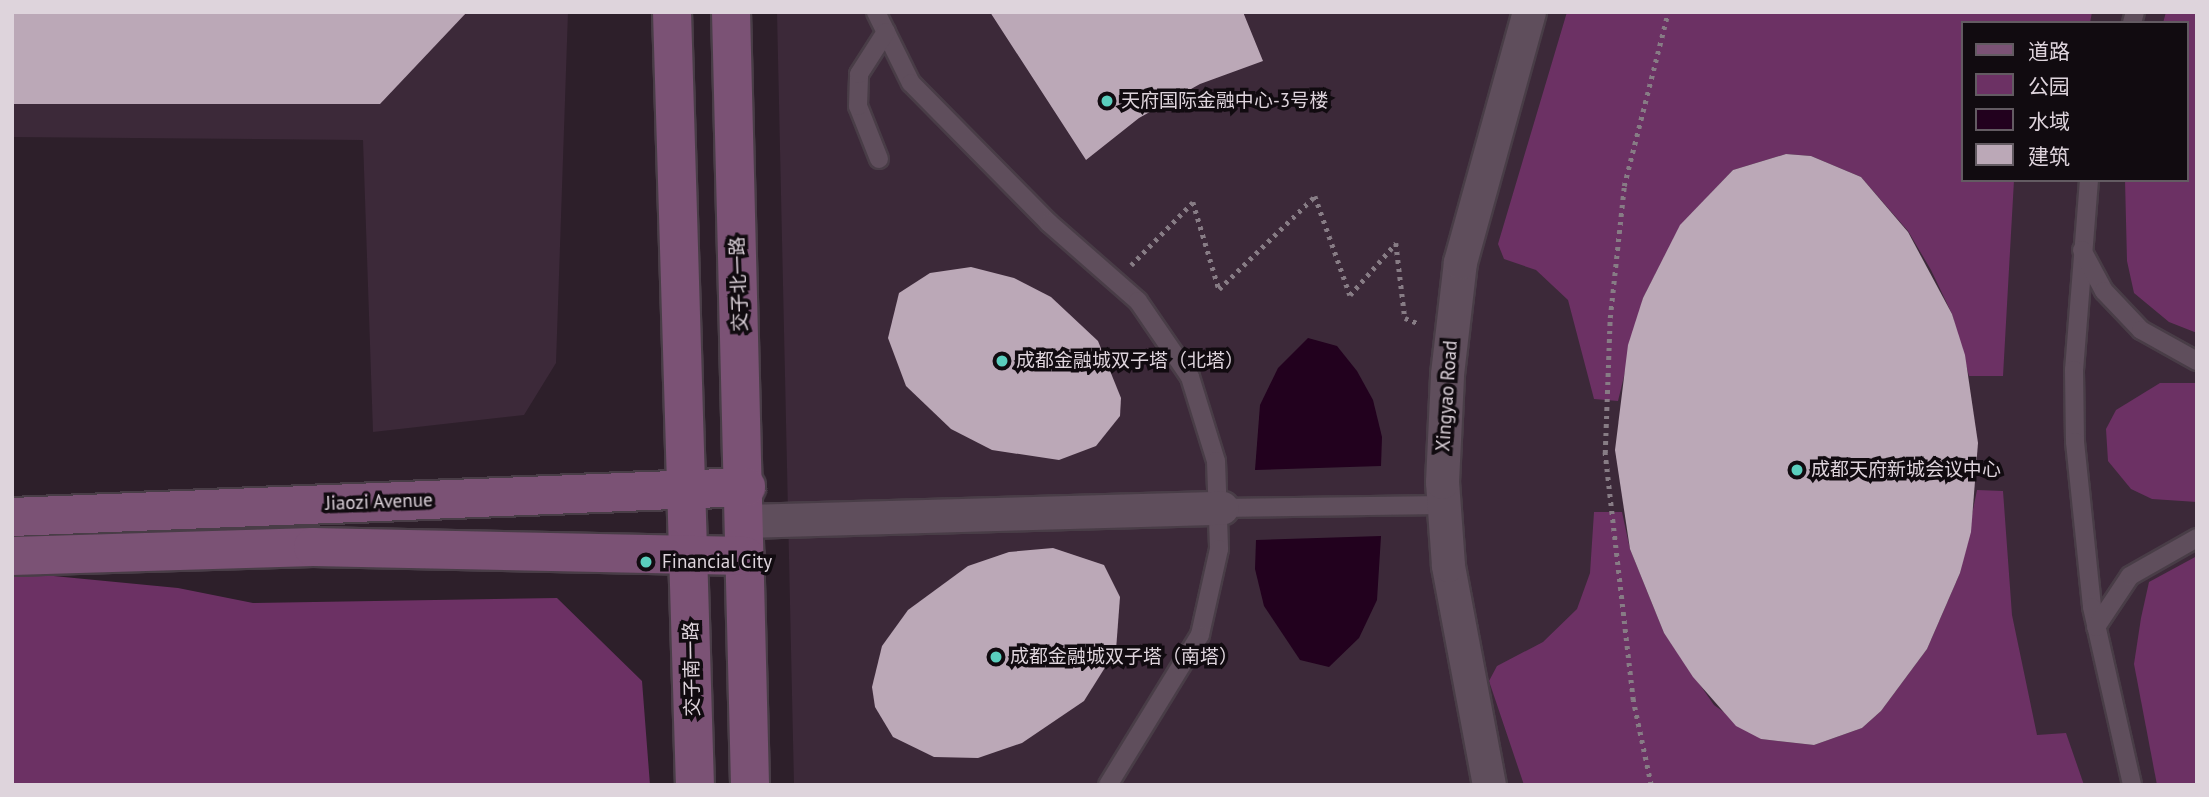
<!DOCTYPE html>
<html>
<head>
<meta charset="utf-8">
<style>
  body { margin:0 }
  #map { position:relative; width:2209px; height:797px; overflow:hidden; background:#2d1f2a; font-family:"PT Sans","Noto Sans SC",sans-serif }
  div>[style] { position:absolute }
  .built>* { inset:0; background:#3c2939 }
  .green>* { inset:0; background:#6c3164 }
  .water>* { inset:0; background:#22011e }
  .building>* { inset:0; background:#bba8b7 }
  .path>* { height:4.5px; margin-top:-2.25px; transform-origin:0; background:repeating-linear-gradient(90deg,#877c85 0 3.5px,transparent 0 8.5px) }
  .roads { filter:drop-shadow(2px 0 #493d47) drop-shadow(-2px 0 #493d47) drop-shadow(0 2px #493d47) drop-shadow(0 -2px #493d47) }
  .lane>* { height:18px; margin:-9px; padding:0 9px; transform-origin:9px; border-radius:9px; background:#5f4e5c }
  .street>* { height:33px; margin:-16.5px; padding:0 16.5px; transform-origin:16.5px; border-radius:16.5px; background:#5f4e5c }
  .secondary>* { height:38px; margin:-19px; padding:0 19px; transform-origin:19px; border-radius:19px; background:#7b5275 }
  .dots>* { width:19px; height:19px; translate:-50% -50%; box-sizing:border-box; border:4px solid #110b10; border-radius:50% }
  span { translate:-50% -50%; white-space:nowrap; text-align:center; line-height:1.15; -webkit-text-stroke:7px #110b10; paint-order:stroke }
  .poi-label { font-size:19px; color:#ded4dc }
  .left { translate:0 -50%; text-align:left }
  .street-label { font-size:19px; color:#ded4dc }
  .frame { position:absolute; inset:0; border:14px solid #ded4dc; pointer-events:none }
  .legend { position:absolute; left:1961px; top:21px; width:228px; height:161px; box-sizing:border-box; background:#110b10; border:2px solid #635b62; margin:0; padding:9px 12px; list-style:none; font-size:21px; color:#ded4dc }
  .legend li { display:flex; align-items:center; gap:14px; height:35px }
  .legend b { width:35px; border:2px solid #635b62 }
</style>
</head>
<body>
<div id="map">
  <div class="built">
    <i style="clip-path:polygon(12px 12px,568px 12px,556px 363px,524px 415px,373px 432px,363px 140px,12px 137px)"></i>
    <i style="clip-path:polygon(evenodd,777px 12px,2197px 12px,2197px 785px,794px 785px,777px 12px,1962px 23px,2186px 23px,2186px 180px,1962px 180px,1962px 23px)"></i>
  </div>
  <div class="green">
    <i style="clip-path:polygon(1567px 12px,2092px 12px,2090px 23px,1962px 23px,1962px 180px,2014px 180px,2003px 376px,1969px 376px,1952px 314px,1931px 270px,1908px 231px,1861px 177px,1811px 156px,1786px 154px,1733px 170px,1681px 225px,1643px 298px,1618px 401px,1594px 399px,1568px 300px,1536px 270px,1504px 259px,1498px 244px)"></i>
    <i style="clip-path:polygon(2166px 12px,2197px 12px,2197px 333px,2169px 322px,2134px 293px,2127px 261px,2125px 180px,2186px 180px,2186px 23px,2163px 23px)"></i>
    <i style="clip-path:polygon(2160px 383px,2197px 383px,2197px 502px,2152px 499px,2131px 489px,2108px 461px,2106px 429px,2116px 410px)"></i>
    <i style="clip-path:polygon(1977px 490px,2003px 491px,2012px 615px,2037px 735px,2066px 733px,2084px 785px,1524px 785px,1489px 681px,1497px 666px,1543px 642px,1577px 609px,1590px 573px,1594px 512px,1622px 512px,1630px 549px,1664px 633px,1714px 705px,1761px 739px,1814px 745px,1862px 728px,1881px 711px,1927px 649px,1960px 573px)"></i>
    <i style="clip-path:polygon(2197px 556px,2197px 785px,2157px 785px,2134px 664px,2141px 618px,2149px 582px)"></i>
    <i style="clip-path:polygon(12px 572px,178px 588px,253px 603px,557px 598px,642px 681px,650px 785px,12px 785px)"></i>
  </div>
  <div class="water">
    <i style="clip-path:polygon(1308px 338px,1337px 346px,1357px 371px,1373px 400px,1382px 437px,1381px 466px,1255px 470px,1260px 405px,1278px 368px)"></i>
    <i style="clip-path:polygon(1381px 536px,1377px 600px,1359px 638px,1329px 667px,1300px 660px,1264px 606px,1255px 569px,1256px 540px)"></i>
  </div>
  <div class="building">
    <i style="clip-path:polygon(12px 12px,467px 12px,380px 104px,12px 104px)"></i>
    <i style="clip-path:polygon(990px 12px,1243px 12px,1263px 61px,1200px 84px,1139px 118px,1086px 160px)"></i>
    <i style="clip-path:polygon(1786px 154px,1811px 156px,1861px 177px,1908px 232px,1952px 314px,1965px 355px,1978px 443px,1971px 532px,1960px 573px,1927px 649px,1881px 711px,1862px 728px,1814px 745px,1761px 739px,1736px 726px,1693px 677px,1664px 633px,1630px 549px,1615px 450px,1628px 345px,1643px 298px,1680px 225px,1733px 170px)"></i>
    <i style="clip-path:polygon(971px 267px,1014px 278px,1051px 297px,1098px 341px,1121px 398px,1120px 416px,1096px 446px,1059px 460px,992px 450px,951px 429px,906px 386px,888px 338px,899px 293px,930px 273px)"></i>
    <i style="clip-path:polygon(1053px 548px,1104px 565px,1120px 597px,1116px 650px,1084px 701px,1022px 743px,978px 758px,934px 757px,893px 737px,875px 707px,872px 687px,882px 646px,908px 610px,968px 566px,1009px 552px)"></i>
  </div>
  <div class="path">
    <i style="left:1131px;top:265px;width:88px;rotate:-45.5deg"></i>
    <i style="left:1193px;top:202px;width:91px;rotate:73.4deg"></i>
    <i style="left:1219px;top:289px;width:134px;rotate:-44.1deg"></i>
    <i style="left:1315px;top:196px;width:105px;rotate:70.5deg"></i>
    <i style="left:1350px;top:295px;width:69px;rotate:-48.5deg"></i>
    <i style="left:1396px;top:243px;width:76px;rotate:83.2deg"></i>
    <i style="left:1405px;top:318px;width:16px;rotate:22deg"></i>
    <i style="left:1651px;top:785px;width:87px;rotate:-102deg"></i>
    <i style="left:1633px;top:700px;width:249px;rotate:-96.5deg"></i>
    <i style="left:1605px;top:453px;width:135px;rotate:-87.9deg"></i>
    <i style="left:1610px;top:318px;width:133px;rotate:-83.9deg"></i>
    <i style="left:1624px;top:186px;width:179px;rotate:-75.8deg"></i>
  </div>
  <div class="roads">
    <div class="lane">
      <i style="left:876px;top:12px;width:79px;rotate:63.8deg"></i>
      <i style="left:911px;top:83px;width:197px;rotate:45.4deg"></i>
      <i style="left:1049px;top:223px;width:118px;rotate:41.2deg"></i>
      <i style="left:1138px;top:301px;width:92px;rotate:55.6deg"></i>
      <i style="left:1190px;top:377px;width:88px;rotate:72.8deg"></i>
      <i style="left:1216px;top:461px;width:88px;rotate:88deg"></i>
      <i style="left:1219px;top:549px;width:88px;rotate:102.5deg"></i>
      <i style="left:1200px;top:635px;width:176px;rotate:121.5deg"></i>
      <i style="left:2132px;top:23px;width:11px;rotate:-75deg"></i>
      <i style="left:879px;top:159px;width:57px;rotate:-111.6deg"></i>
      <i style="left:858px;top:106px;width:32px;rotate:-88deg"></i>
      <i style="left:859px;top:74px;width:50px;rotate:-57.3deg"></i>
      <i style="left:2089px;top:180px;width:191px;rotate:94.5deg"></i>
      <i style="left:2074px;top:370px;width:72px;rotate:89.2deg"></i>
      <i style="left:2075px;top:442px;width:166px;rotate:84.1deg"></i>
      <i style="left:2092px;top:607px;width:182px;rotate:77.3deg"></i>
      <i style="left:2082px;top:250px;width:47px;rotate:61.8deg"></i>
      <i style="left:2104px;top:291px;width:54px;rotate:46.5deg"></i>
      <i style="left:2141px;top:330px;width:64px;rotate:29deg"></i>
      <i style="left:1222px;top:508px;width:222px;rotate:-0.8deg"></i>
      <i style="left:2096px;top:627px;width:61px;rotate:-56.3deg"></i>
      <i style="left:2130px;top:576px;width:77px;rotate:-29.6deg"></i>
    </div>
    <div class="street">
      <i style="left:745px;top:521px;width:477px;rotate:-1.6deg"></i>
      <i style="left:1489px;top:785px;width:224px;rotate:-100.6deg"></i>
      <i style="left:1448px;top:565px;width:83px;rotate:-94.1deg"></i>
      <i style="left:1442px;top:482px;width:108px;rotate:-87.3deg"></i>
      <i style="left:1447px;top:374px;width:113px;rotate:-83.4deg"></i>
      <i style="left:1460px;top:262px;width:259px;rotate:-74.6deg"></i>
    </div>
    <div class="secondary">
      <i style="left:672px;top:12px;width:773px;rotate:88.3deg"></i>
      <i style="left:731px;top:12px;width:773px;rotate:88.59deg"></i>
      <i style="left:12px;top:517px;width:735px;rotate:-2.34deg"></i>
      <i style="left:12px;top:556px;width:301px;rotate:-1.7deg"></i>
      <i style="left:313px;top:547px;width:432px;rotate:1.2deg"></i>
    </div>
  </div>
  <div class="dots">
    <i style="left:1107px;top:101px;background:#5acebd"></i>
    <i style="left:1002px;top:361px;background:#5acebd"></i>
    <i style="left:1797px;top:470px;background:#5acebd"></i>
    <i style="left:646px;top:562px;background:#5acebd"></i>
    <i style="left:996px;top:657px;background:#5acebd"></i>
  </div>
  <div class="poi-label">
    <span class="left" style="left:1121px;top:101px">天府国际金融中心-3号楼</span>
    <span class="left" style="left:1016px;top:361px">成都金融城双子塔（北塔）</span>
    <span class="left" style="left:1811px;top:470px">成都天府新城会议中心</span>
    <span class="left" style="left:662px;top:562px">Financial City</span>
    <span class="left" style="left:1010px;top:657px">成都金融城双子塔（南塔）</span>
  </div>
  <div class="street-label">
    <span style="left:739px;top:284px;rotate:-92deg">交子北一路</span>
    <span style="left:1447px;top:396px;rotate:-86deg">Xingyao Road</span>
    <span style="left:379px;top:502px;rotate:-2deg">Jiaozi Avenue</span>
    <span style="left:692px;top:669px;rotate:-91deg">交子南一路</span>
  </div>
  <div class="frame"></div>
  <ul class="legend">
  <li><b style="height:9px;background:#7b5275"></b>道路</li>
  <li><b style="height:19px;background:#6c3164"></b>公园</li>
  <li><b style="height:19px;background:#22011e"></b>水域</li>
  <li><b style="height:19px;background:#bba8b7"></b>建筑</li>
  </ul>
</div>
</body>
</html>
